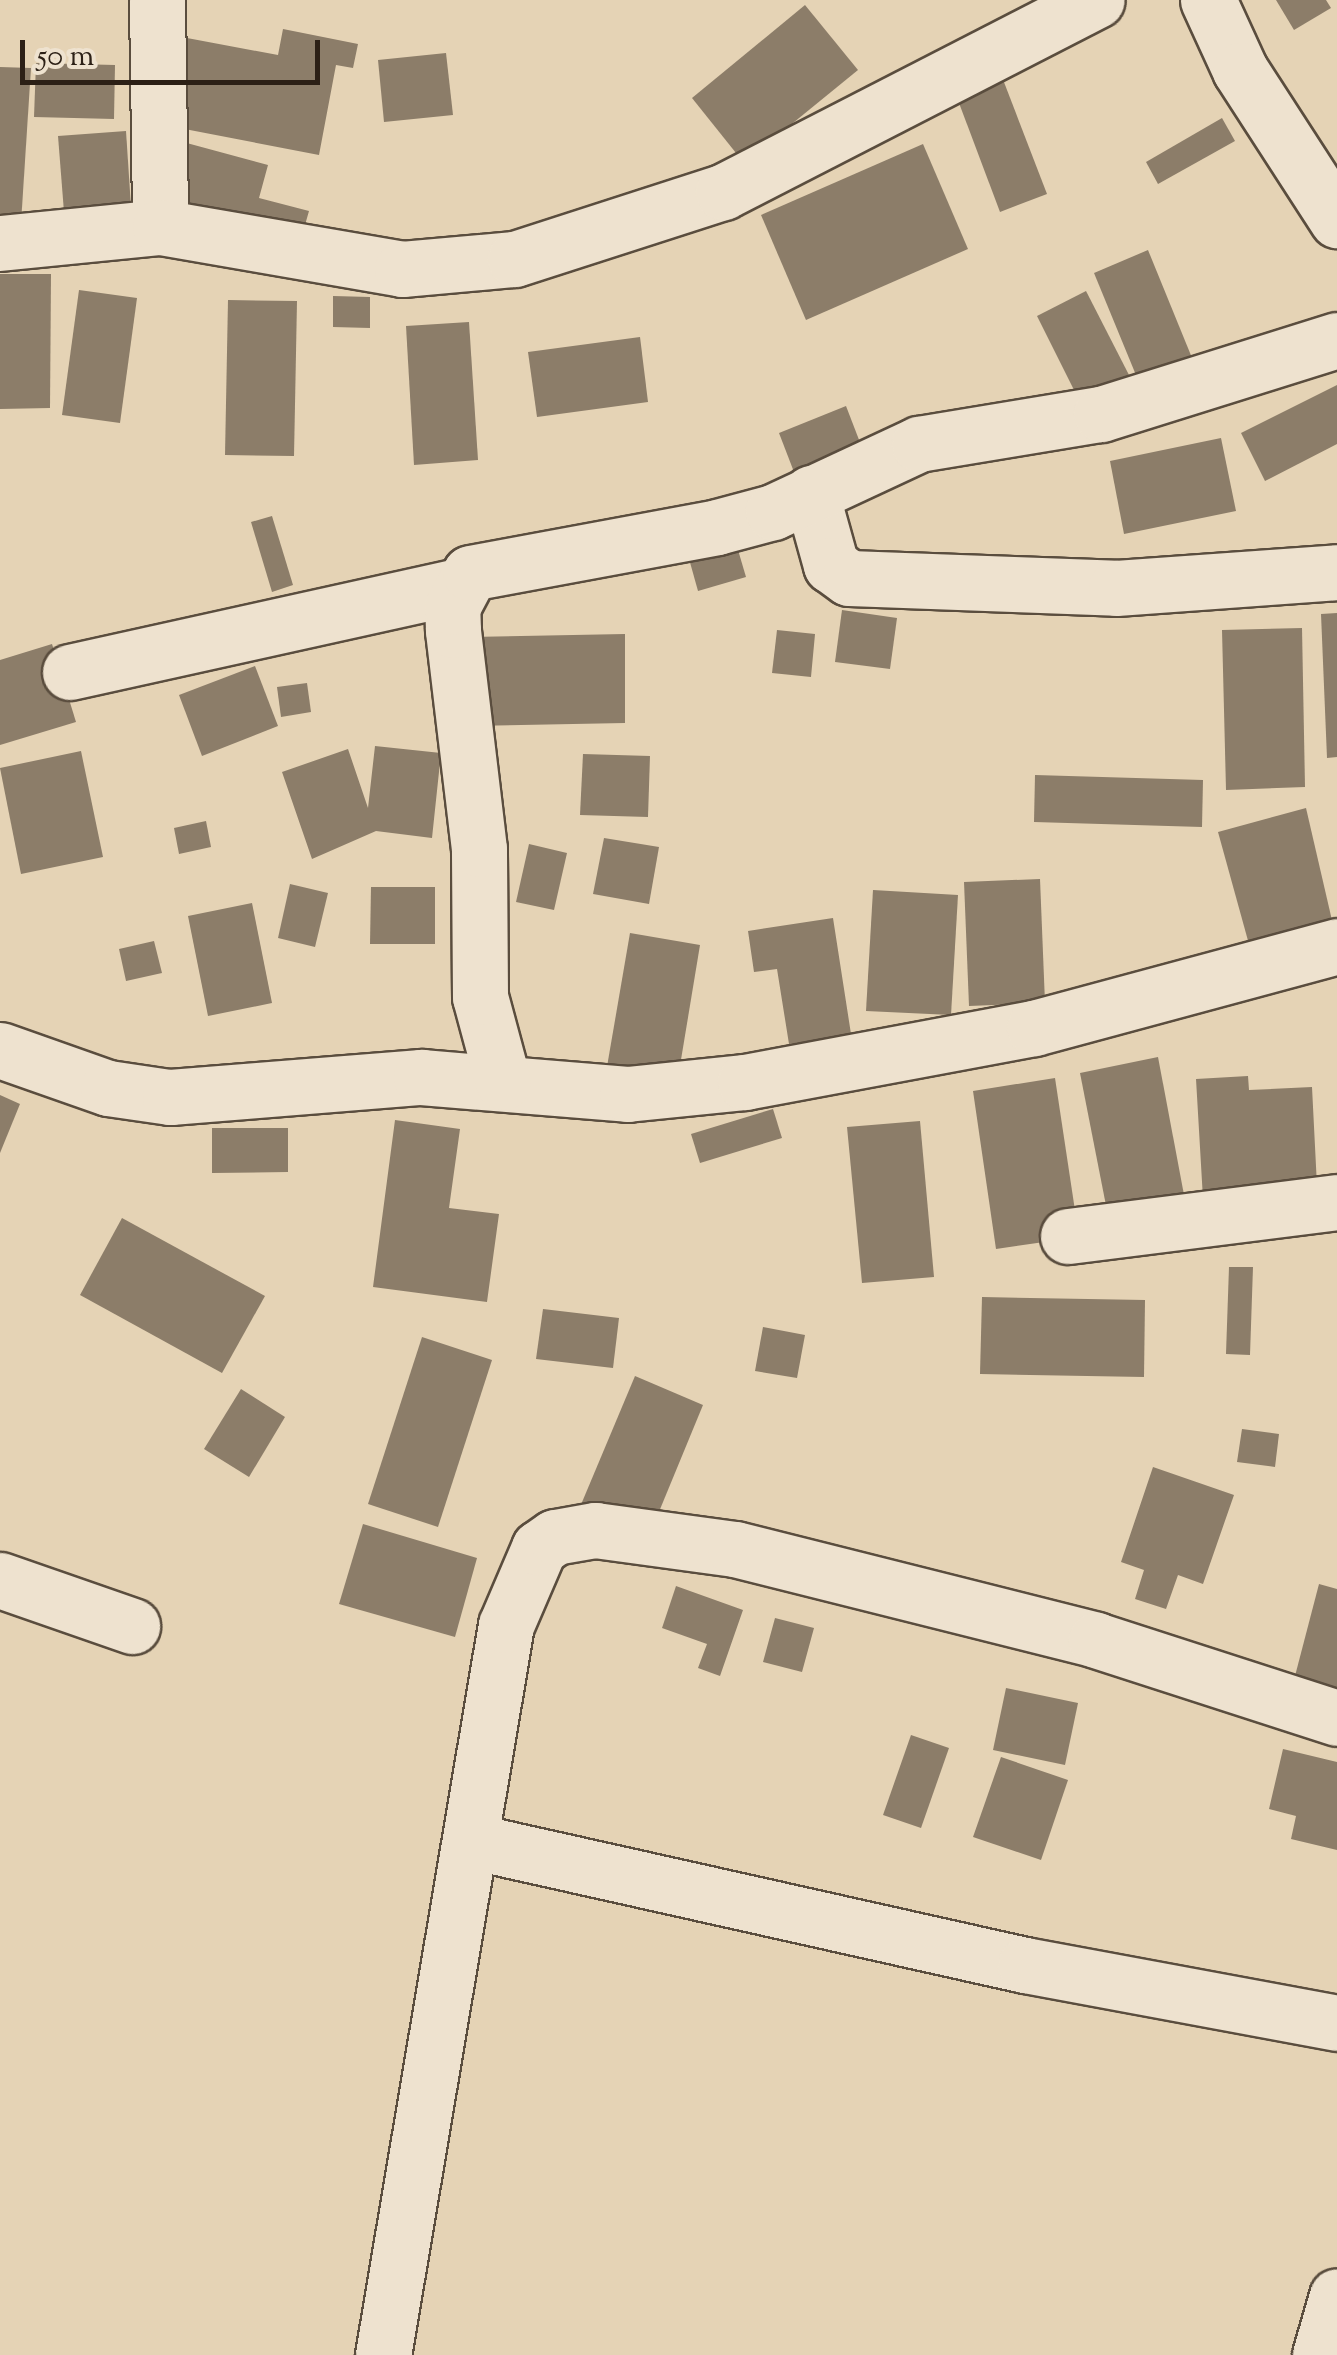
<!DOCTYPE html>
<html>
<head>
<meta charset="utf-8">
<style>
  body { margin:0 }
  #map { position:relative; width:1337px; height:2355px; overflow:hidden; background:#e5d3b5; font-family:"Sorts Mill Goudy",serif }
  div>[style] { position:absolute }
  .building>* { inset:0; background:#8c7d69 }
  .roads { filter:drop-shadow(2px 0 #5a4d3e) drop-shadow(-2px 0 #5a4d3e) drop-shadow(0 2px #5a4d3e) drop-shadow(0 -2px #5a4d3e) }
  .minor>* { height:55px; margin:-27.5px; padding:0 27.5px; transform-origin:27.5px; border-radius:27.5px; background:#eee2cf }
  span { translate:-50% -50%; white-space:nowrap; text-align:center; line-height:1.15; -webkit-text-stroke:8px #eee2cf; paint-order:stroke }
  .scale { position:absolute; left:20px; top:40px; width:300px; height:45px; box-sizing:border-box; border:5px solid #2c2016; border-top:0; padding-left:12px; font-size:30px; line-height:35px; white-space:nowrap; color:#2c2016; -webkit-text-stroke:8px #eee2cf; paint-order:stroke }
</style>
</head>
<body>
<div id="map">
  <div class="building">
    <i style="clip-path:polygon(1276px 0,1326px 0,1331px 8px,1294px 30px)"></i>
    <i style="clip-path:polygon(805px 5px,858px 70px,744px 163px,692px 98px)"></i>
    <i style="clip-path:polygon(283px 29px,358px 44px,353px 68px,336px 65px,319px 155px,169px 126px,187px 38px,278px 55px)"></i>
    <i style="clip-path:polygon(446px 53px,453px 115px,384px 122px,378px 60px)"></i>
    <i style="clip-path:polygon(36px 63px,115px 65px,114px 119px,34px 117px)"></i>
    <i style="clip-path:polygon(0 67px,31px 68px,21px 223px,0 222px)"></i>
    <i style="clip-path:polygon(1002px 77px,1047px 194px,1000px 212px,956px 95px)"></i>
    <i style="clip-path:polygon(1222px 118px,1235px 141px,1158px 184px,1146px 162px)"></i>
    <i style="clip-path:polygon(126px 131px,131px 207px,64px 212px,58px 136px)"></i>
    <i style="clip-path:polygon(183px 142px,268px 165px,259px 198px,309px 211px,299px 246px,165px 210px)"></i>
    <i style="clip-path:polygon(923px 144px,968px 249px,806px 320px,761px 215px)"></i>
    <i style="clip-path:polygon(1148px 250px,1199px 375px,1145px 397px,1094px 273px)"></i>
    <i style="clip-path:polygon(0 274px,51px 274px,50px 408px,0 409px)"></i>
    <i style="clip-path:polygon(79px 290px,137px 298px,120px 423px,62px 415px)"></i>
    <i style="clip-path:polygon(1086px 291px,1129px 375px,1079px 400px,1037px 316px)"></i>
    <i style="clip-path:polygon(333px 296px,370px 297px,370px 328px,333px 327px)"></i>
    <i style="clip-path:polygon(228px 300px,297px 301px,294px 456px,225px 455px)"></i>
    <i style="clip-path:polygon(469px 322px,478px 460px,414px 465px,406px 326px)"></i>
    <i style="clip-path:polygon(640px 337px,648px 402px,537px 417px,528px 352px)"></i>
    <i style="clip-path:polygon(1337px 385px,1337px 444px,1265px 481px,1241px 433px)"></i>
    <i style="clip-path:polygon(846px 406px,866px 458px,799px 485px,779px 433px)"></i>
    <i style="clip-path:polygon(1221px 438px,1236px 511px,1124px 534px,1110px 461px)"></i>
    <i style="clip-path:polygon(272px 516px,293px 585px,272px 592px,251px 522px)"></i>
    <i style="clip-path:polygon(733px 533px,746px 577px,698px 591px,686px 548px)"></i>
    <i style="clip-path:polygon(842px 610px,897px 618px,890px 669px,835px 662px)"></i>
    <i style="clip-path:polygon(1337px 613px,1337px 757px,1327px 758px,1321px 614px)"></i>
    <i style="clip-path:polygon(1302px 628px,1305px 787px,1226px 790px,1222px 630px)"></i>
    <i style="clip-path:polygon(777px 630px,815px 634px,811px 677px,772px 673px)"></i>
    <i style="clip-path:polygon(625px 634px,625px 723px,470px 726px,469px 637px)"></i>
    <i style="clip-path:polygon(52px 644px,76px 722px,0 745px,0 660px)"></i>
    <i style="clip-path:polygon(255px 666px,278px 726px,202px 756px,179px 695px)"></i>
    <i style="clip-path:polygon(307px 683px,311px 712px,281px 717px,277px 687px)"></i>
    <i style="clip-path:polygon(375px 746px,441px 753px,432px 838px,376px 831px,312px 859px,282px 772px,348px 749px,368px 808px)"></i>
    <i style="clip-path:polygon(81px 751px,103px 857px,21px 874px,0 768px)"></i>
    <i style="clip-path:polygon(583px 754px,650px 756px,648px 817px,580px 815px)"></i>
    <i style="clip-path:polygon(1035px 775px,1203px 780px,1202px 827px,1034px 822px)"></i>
    <i style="clip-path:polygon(1306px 808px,1337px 942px,1255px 966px,1218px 832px)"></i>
    <i style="clip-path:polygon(206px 821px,211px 847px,179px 854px,174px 828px)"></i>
    <i style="clip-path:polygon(604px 838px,659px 847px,649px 904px,593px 894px)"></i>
    <i style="clip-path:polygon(529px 844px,567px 853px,554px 910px,516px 902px)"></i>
    <i style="clip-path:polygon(1040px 879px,1045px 1003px,969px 1006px,964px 882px)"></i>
    <i style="clip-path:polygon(290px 884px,328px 893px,315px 947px,278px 938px)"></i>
    <i style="clip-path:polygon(371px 887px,435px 887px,435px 944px,370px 944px)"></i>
    <i style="clip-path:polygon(873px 890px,958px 895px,951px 1015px,866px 1011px)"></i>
    <i style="clip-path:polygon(252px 903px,272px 1003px,208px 1016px,188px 916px)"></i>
    <i style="clip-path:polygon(833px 918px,851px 1034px,789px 1044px,777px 969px,754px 972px,748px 931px)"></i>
    <i style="clip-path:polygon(630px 933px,700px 945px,674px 1102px,603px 1090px)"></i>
    <i style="clip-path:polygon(154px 941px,162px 973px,126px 981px,119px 949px)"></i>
    <i style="clip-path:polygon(1158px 1057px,1188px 1216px,1111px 1231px,1080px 1073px)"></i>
    <i style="clip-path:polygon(1248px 1076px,1249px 1090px,1312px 1087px,1317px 1186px,1203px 1199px,1196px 1079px)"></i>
    <i style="clip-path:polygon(1055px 1078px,1079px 1237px,996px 1249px,973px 1091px)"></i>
    <i style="clip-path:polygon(0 1095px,20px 1104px,0 1153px)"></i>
    <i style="clip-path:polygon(773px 1109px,782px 1138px,700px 1163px,691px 1134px)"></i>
    <i style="clip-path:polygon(395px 1120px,460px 1129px,449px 1208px,499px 1214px,487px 1302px,373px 1287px)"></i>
    <i style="clip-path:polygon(920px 1121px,934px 1277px,862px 1283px,847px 1127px)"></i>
    <i style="clip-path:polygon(212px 1128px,288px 1128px,288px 1172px,212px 1173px)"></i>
    <i style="clip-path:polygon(122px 1218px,265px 1296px,222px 1373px,80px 1295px)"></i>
    <i style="clip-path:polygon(1229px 1267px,1253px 1267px,1250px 1355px,1226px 1354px)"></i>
    <i style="clip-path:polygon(982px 1297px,1145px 1300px,1144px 1377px,980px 1374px)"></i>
    <i style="clip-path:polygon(543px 1309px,619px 1318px,613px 1368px,536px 1359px)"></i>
    <i style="clip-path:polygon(763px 1327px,805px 1335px,797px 1378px,755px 1371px)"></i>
    <i style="clip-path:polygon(422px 1337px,492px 1360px,438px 1527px,368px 1504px)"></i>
    <i style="clip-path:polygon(635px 1376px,703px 1405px,649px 1536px,580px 1507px)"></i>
    <i style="clip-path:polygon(241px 1389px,285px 1417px,249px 1477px,204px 1449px)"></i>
    <i style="clip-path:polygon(1242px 1429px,1279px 1434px,1275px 1467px,1237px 1462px)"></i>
    <i style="clip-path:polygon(1153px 1467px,1234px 1495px,1203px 1584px,1178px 1575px,1166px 1609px,1135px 1599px,1144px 1570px,1121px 1562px)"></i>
    <i style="clip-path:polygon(363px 1524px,477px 1558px,455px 1637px,339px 1604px)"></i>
    <i style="clip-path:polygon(1319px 1584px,1337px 1589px,1337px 1711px,1289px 1699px)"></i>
    <i style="clip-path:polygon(676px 1586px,743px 1610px,720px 1676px,698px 1668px,707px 1644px,662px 1628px)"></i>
    <i style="clip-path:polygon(775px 1618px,814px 1628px,802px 1672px,763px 1662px)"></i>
    <i style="clip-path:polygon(1006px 1688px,1078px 1703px,1065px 1765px,993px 1750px)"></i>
    <i style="clip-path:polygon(911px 1735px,949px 1748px,921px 1828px,883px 1815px)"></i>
    <i style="clip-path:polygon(1283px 1749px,1337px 1762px,1337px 1850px,1291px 1839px,1296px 1816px,1269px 1809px)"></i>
    <i style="clip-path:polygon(1001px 1757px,1068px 1780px,1041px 1860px,973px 1837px)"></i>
  </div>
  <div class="roads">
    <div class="minor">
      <i style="left:157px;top:0;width:227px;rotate:89.2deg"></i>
      <i style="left:1208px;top:0;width:77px;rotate:65.4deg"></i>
      <i style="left:1240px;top:70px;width:179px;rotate:57.1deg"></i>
      <i style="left:0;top:243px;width:161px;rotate:-5.7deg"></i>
      <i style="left:160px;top:227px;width:246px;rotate:9.8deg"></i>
      <i style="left:402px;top:269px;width:113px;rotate:-5.1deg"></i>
      <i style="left:515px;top:259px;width:219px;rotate:-17.9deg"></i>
      <i style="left:723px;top:192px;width:420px;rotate:-27.2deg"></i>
      <i style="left:811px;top:493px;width:75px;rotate:74.5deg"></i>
      <i style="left:831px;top:565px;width:22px;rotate:36deg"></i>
      <i style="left:849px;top:578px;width:267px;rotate:2.1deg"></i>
      <i style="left:1116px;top:588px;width:222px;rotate:-4.1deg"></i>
      <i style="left:70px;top:672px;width:402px;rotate:-12.5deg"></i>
      <i style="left:0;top:1050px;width:114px;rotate:19.4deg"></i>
      <i style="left:108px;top:1088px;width:63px;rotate:8.3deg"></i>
      <i style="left:170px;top:1097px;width:252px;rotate:-4.6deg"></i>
      <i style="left:421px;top:1077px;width:207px;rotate:4.7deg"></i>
      <i style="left:627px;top:1094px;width:119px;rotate:-5.8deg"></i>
      <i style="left:745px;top:1082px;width:294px;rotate:-10.6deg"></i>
      <i style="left:1034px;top:1028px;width:314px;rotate:-15.1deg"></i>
      <i style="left:503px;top:1082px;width:88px;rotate:-105.1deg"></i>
      <i style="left:480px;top:997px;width:148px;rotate:-90.4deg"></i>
      <i style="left:479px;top:849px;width:221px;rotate:-96.8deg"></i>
      <i style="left:453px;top:630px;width:23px;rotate:-92deg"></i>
      <i style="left:452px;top:607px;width:38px;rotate:-62deg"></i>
      <i style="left:470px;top:573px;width:251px;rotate:-10.5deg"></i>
      <i style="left:717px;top:527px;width:58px;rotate:-15deg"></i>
      <i style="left:773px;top:512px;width:161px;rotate:-25deg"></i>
      <i style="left:919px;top:444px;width:184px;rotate:-9.4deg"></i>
      <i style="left:1101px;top:414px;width:247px;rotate:-17.4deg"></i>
      <i style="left:1068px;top:1236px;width:271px;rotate:-7.2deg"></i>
      <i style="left:0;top:1580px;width:140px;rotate:19.2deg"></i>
      <i style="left:471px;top:1841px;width:568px;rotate:12.62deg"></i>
      <i style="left:1025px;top:1965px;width:317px;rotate:10.5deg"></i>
      <i style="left:383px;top:2355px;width:740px;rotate:-80.44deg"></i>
      <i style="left:506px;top:1625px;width:84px;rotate:-66.8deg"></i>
      <i style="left:539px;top:1548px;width:19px;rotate:-35deg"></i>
      <i style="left:555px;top:1537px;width:41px;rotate:-9.9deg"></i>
      <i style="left:595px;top:1530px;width:141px;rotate:7.7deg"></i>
      <i style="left:735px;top:1549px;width:372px;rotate:14.1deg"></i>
      <i style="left:1096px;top:1640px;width:253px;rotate:17.9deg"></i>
      <i style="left:1320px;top:2355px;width:61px;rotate:-73.9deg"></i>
    </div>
  </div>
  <div class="scale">50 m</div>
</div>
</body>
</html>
